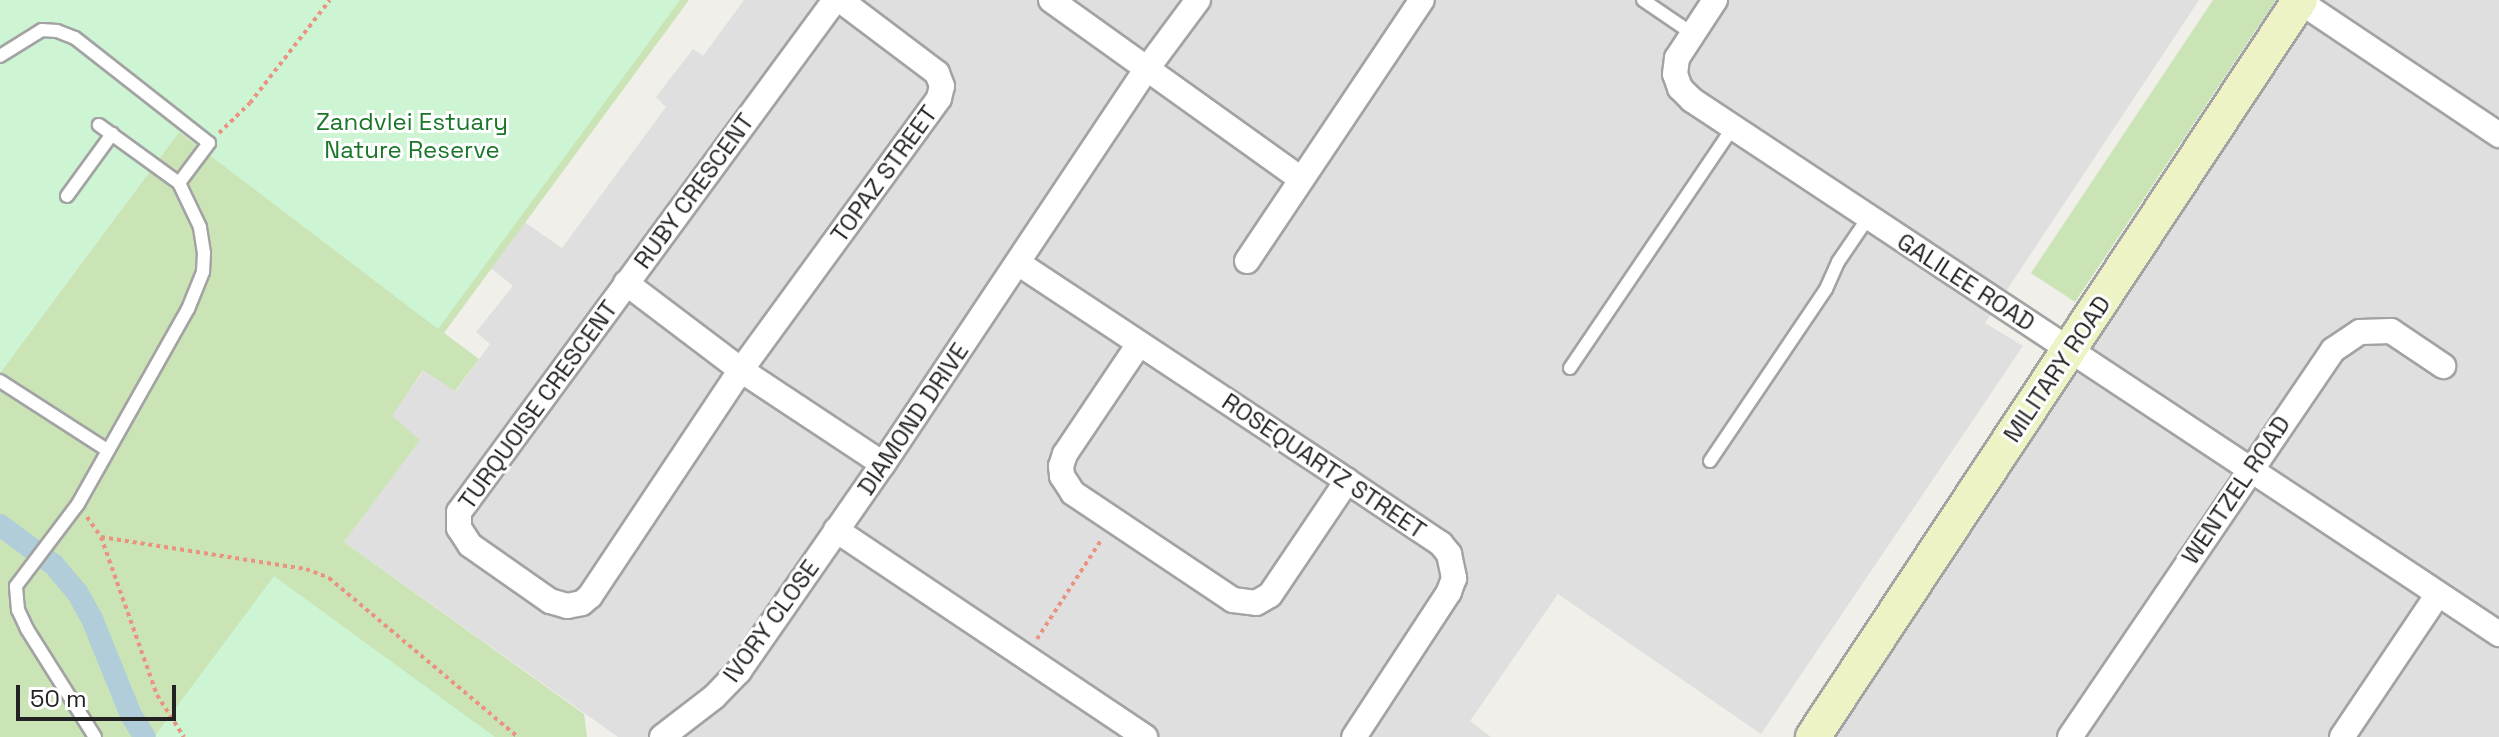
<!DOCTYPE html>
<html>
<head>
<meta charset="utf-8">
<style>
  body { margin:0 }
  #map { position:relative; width:2499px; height:737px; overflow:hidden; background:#f1efea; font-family:"Space Grotesk",sans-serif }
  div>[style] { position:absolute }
  .residential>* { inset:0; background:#e0dfdf }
  .grass>* { inset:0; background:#cae4b6 }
  .park>* { inset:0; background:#cdf4d3 }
  .canal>* { height:22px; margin:-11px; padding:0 11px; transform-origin:11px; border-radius:11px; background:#b0cdd9 }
  .path>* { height:4px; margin-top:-2px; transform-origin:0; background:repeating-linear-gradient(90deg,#ea9381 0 4px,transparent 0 8px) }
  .roads { filter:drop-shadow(2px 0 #a3a3a3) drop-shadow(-2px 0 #a3a3a3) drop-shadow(0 2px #a3a3a3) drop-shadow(0 -2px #a3a3a3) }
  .service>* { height:12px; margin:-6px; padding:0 6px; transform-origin:6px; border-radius:6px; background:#fff }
  .minor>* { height:24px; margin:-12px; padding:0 12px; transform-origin:12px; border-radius:12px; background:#fff }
  .secondary>* { height:34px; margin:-17px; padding:0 17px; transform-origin:17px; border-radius:17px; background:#eef3c5 }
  span { translate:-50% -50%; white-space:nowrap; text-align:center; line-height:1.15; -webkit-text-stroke:6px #fff; paint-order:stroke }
  .park-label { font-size:24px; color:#1a7628 }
  .street-label { font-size:24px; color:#222 }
  .scale { position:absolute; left:16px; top:685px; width:160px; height:36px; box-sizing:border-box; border:4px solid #222; border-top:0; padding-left:10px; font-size:24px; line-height:28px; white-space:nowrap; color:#222; -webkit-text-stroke:6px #fff; paint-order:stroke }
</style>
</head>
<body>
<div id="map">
  <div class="residential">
    <i style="clip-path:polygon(744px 0,2199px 0,1985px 323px,2023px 346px,1761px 734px,1558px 594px,1470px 721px,1491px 737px,618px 737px,344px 542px,419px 440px,391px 416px,424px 370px,456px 391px,490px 344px,476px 332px,513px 286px,486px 264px,520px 219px,562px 248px,666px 107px,656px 97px,693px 49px,703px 56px)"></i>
    <i style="clip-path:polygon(2300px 0,2499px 0,2499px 737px,1813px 737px)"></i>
  </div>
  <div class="grass">
    <i style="clip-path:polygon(0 0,689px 0,444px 333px,479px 359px,455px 391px,423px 370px,392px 416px,420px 440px,344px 542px,584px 714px,587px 737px,0 737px,0 373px,179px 132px,250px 185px,243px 160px)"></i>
    <i style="clip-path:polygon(2213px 0,2276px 0,2075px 302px,2031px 273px)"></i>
  </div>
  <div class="park">
    <i style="clip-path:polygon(0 0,680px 0,438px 329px,179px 132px,0 373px)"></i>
    <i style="clip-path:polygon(274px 576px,495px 737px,154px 737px)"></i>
  </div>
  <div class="canal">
    <i style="left:0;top:525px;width:67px;rotate:36.5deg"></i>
    <i style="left:54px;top:565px;width:35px;rotate:50deg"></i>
    <i style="left:77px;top:592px;width:31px;rotate:61deg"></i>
    <i style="left:92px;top:619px;width:104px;rotate:67.9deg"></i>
    <i style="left:131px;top:715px;width:26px;rotate:58deg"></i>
  </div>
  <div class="path">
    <i style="left:219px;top:133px;width:43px;rotate:-44.1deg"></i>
    <i style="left:250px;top:103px;width:130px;rotate:-52.2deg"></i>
    <i style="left:87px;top:517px;width:24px;rotate:55deg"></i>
    <i style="left:101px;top:537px;width:168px;rotate:70.5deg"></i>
    <i style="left:157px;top:695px;width:50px;rotate:57.3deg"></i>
    <i style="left:101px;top:537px;width:207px;rotate:8.9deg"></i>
    <i style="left:306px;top:569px;width:25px;rotate:21deg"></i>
    <i style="left:329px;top:578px;width:247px;rotate:40.1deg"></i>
    <i style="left:1037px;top:639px;width:119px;rotate:-57deg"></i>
  </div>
  <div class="roads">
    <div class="service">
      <i style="left:1643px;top:0;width:60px;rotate:34.2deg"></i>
      <i style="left:0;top:56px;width:49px;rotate:-31.8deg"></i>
      <i style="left:42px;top:30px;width:15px;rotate:4deg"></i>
      <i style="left:57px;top:31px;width:19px;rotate:21deg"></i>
      <i style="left:75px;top:38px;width:170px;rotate:38.1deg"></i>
      <i style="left:209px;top:143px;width:50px;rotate:126.9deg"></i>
      <i style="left:67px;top:196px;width:77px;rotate:-54deg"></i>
      <i style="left:1570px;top:368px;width:291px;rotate:-55.9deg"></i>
      <i style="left:0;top:381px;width:127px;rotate:32.8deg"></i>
      <i style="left:1710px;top:461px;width:207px;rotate:-56deg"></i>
      <i style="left:1826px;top:289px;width:30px;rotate:-66deg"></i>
      <i style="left:1838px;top:262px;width:53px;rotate:-55.7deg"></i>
      <i style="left:95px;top:737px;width:128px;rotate:-122.2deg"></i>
      <i style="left:27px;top:629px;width:21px;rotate:-115deg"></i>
      <i style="left:18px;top:610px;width:24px;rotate:-95deg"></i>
      <i style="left:16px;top:586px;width:103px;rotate:-52.9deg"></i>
      <i style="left:78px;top:504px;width:224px;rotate:-60.6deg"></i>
      <i style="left:188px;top:309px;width:40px;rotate:-68deg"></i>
      <i style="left:203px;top:272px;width:19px;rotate:-87deg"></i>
      <i style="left:204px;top:253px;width:26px;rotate:-99deg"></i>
      <i style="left:200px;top:227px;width:49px;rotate:-115.5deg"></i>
      <i style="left:179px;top:183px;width:99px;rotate:-144.1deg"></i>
    </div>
    <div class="minor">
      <i style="left:835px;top:0;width:635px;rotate:126.29deg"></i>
      <i style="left:459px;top:512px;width:16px;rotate:90deg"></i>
      <i style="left:459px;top:528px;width:20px;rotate:57deg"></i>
      <i style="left:470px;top:545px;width:98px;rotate:35deg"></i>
      <i style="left:550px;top:601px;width:18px;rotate:16deg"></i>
      <i style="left:567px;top:606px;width:15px;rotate:-11deg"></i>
      <i style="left:582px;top:603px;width:11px;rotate:-41deg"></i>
      <i style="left:590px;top:596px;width:272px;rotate:-56.3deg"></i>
      <i style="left:741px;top:370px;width:336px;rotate:-53.9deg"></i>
      <i style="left:939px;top:98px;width:12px;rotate:-76deg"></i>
      <i style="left:942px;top:86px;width:14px;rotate:-111deg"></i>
      <i style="left:937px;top:73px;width:121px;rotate:-143deg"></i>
      <i style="left:1051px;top:0;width:307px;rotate:35.6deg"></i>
      <i style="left:1715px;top:0;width:69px;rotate:123.2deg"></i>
      <i style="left:1677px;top:58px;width:16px;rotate:97deg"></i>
      <i style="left:1675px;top:74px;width:15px;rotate:70deg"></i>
      <i style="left:1680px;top:88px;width:17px;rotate:45deg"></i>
      <i style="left:1692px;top:100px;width:968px;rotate:33.49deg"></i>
      <i style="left:2299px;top:1px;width:241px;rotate:33.8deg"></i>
      <i style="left:1247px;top:261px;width:314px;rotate:-56.2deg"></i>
      <i style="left:1018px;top:263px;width:395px;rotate:33.5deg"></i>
      <i style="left:1347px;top:481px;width:113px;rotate:33.8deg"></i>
      <i style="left:1441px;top:544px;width:13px;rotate:51deg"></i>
      <i style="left:1449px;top:554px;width:25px;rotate:78deg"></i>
      <i style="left:1454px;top:578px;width:15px;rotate:110deg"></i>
      <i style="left:1449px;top:592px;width:173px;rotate:123.2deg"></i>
      <i style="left:626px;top:283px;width:144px;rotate:37.1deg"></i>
      <i style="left:741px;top:370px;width:170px;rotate:33.5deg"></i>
      <i style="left:1139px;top:344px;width:133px;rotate:123.9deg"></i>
      <i style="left:1065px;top:454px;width:13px;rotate:108deg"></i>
      <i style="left:1061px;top:466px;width:10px;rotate:84deg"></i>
      <i style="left:1062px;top:476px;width:20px;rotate:57deg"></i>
      <i style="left:1073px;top:493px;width:192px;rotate:33.8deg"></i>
      <i style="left:1233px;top:600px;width:23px;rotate:7deg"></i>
      <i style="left:1256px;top:603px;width:16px;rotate:-30deg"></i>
      <i style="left:1270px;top:595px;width:138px;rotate:-56deg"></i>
      <i style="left:836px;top:530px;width:372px;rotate:33.8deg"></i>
      <i style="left:662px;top:737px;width:66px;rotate:-37.6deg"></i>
      <i style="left:714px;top:697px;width:36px;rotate:-46deg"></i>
      <i style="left:739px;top:671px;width:252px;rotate:-55.2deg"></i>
      <i style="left:883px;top:464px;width:474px;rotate:-56.3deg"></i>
      <i style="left:1146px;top:70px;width:87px;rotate:-53.4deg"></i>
      <i style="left:2070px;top:737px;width:468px;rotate:-55.8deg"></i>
      <i style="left:2333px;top:350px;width:32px;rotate:-34deg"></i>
      <i style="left:2360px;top:332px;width:31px;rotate:-2deg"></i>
      <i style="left:2391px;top:331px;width:63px;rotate:33.9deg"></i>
      <i style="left:2342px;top:737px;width:172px;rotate:-56.1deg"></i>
    </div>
    <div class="secondary">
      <i style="left:1813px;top:737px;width:883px;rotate:-56.54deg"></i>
    </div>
  </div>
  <div class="park-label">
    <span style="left:412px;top:136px">Zandvlei Estuary<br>Nature Reserve</span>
  </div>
  <div class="street-label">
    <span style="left:884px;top:174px;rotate:-54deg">TOPAZ STREET</span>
    <span style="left:694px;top:191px;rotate:-54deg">RUBY CRESCENT</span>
    <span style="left:1966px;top:282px;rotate:33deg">GALILEE ROAD</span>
    <span style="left:2057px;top:369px;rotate:-56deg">MILITARY ROAD</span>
    <span style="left:538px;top:405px;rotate:-54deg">TURQUOISE CRESCENT</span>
    <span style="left:913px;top:419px;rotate:-56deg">DIAMOND DRIVE</span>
    <span style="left:1324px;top:466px;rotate:34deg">ROSEQUARTZ STREET</span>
    <span style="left:2236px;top:490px;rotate:-56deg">WENTZEL ROAD</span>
    <span style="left:771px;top:621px;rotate:-54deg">IVORY CLOSE</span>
  </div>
  <div class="scale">50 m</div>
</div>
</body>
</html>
